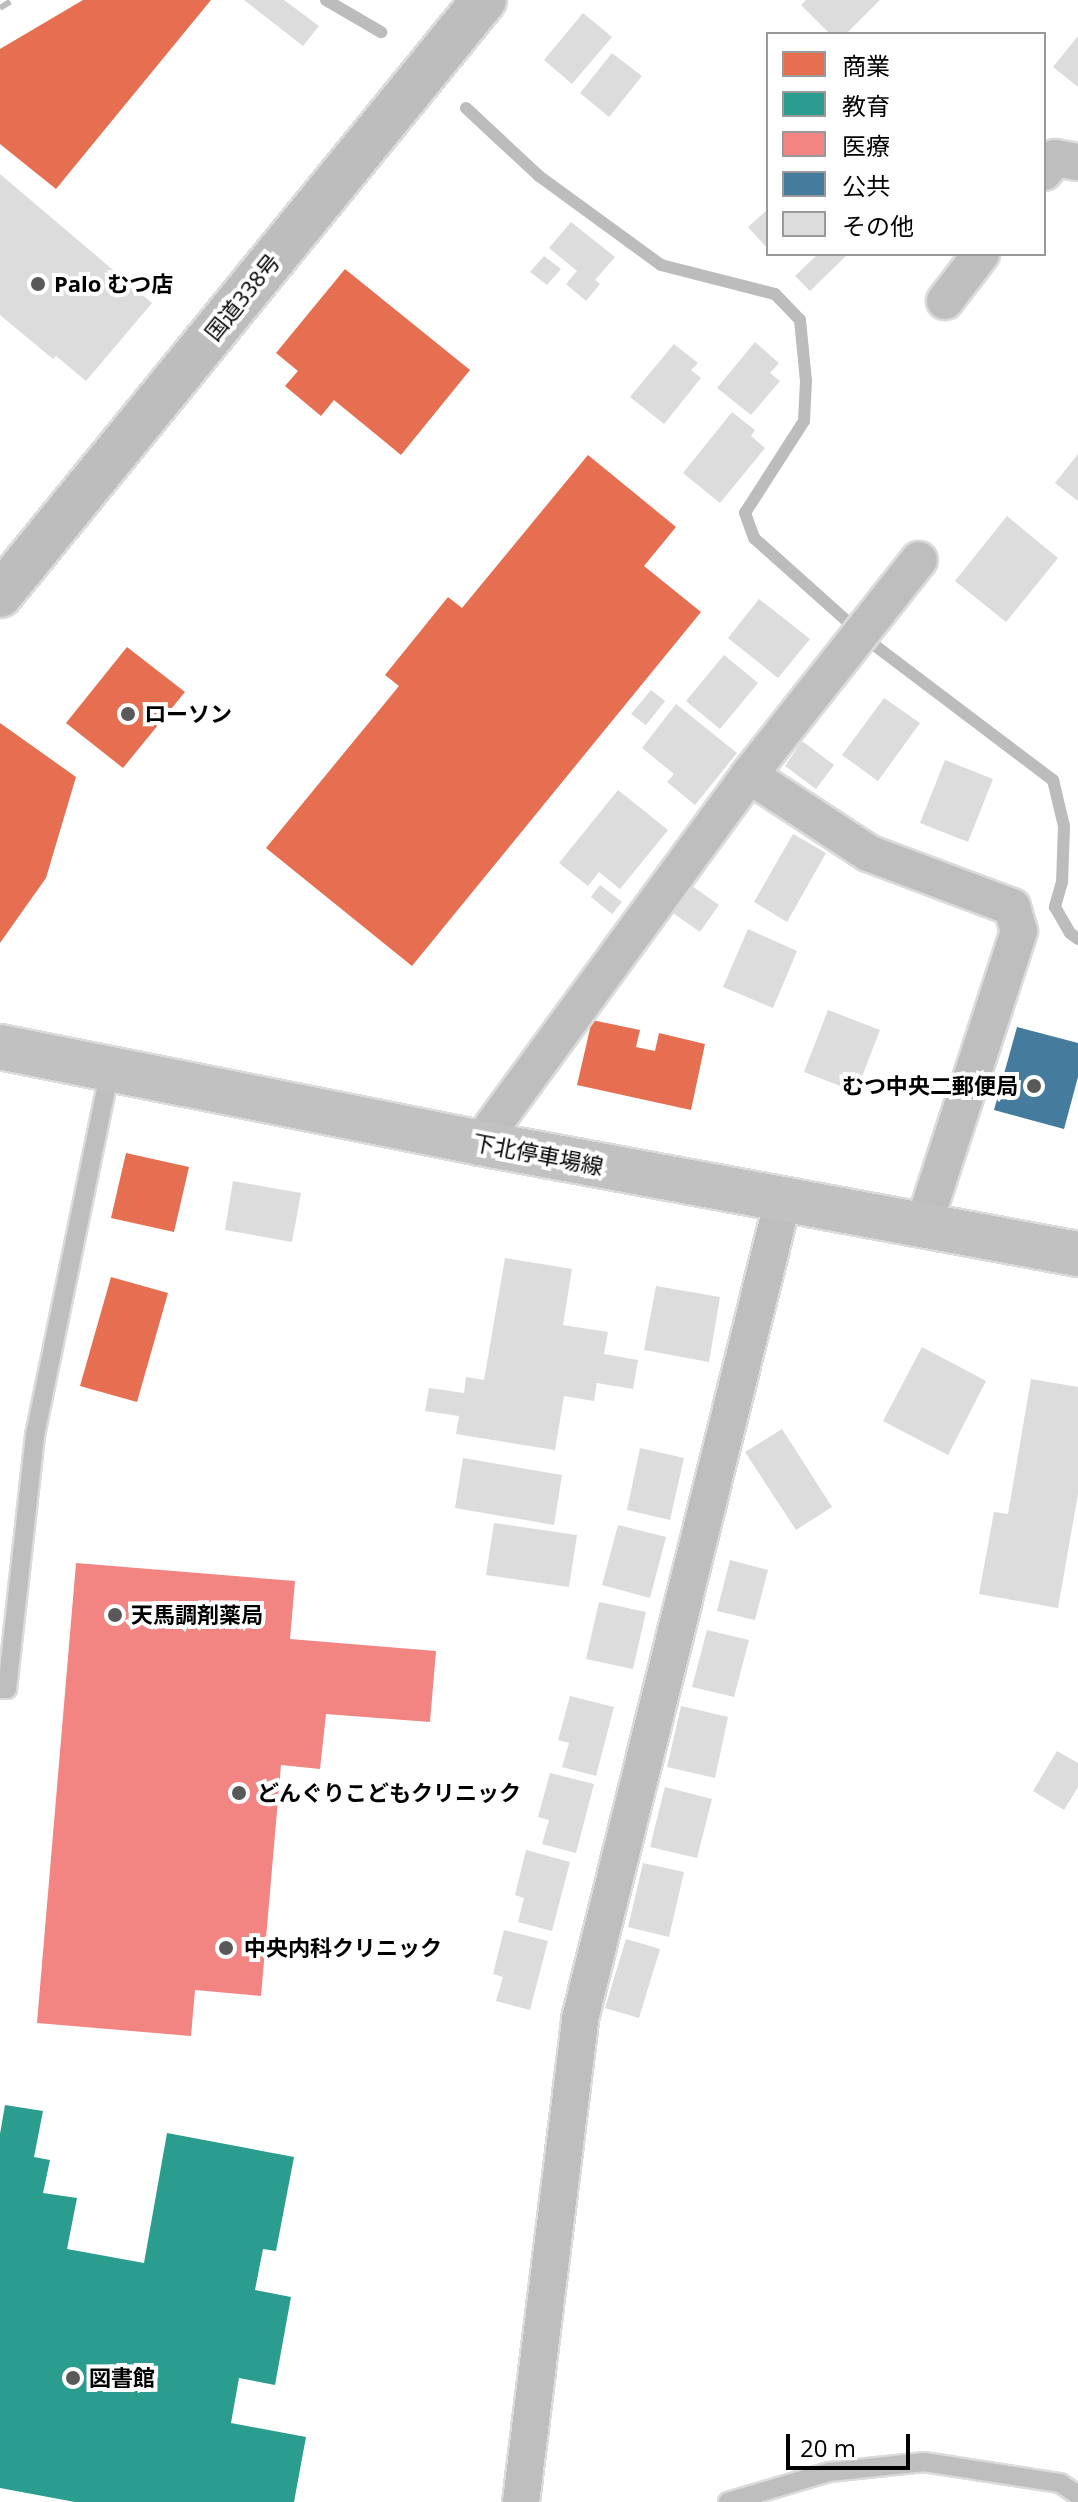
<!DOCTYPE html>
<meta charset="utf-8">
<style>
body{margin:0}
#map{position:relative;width:1078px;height:2502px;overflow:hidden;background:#fff;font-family:"Open Sans","Noto Sans JP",sans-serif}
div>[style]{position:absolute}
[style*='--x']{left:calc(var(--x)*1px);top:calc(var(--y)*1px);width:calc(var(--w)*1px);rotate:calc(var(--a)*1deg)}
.shops>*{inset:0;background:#e76f51}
.schools>*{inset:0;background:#2a9d8f}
.health>*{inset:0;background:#f28482}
.public>*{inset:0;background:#457b9d}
.stream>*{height:12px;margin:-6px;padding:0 6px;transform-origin:6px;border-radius:6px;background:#bcbcbc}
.building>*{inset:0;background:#dcdcdc}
.roads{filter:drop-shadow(2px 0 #dbdbdb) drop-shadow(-2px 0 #dbdbdb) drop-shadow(0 2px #dbdbdb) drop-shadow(0 -2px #dbdbdb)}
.service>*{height:18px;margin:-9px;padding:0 9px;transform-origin:9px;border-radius:9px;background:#bebebe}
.minor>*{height:36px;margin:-18px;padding:0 18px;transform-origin:18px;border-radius:18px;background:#bebebe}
.secondary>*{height:44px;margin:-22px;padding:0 22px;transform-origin:22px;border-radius:22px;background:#c1c1c1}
.trunk>*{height:44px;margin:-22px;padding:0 22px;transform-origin:22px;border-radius:22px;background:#bdbdbd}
.rail>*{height:6px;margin-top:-3px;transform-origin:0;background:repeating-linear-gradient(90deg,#bdbdbd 0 12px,transparent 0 16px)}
.dots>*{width:22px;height:22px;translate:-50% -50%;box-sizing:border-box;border:4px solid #fff;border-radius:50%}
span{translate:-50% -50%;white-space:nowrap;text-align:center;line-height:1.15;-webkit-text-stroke:8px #fff;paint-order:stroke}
.poi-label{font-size:22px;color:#000;font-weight:700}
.left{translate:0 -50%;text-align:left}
.right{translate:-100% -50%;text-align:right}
.street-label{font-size:22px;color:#000}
.legend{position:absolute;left:766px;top:32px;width:280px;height:224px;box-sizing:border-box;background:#fff;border:2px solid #999;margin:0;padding:10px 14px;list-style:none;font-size:24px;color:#000}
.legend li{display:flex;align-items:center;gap:16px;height:40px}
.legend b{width:40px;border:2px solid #999}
.scale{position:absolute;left:786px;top:2434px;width:124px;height:36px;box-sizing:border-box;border:4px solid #000;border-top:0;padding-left:10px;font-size:24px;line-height:28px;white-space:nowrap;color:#000;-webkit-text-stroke:6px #fff;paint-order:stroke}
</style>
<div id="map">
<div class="shops">
<i style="clip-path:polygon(83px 0,211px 0,56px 189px,0 144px,0 49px)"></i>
<i style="clip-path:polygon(345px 269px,470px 370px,401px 455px,334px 400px,321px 416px,285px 386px,298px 371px,276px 353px)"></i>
<i style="clip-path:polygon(588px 455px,676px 527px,644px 566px,701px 612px,412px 966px,266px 848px,399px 686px,385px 675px,448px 597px,462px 608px)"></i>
<i style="clip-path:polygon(127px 647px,185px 692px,123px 768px,66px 723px)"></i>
<i style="clip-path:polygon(0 723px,76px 777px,46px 878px,0 943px)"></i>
<i style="clip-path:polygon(592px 1020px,640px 1030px,636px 1047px,655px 1051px,659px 1033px,705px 1044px,691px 1110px,577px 1085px)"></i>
<i style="clip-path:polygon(126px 1153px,189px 1167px,174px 1232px,111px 1218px)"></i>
<i style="clip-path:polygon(111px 1277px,168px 1293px,137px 1402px,80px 1386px)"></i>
</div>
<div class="schools">
<i style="clip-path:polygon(5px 2105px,43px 2111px,34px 2157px,50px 2160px,43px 2193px,77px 2198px,67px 2249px,144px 2263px,167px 2133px,294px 2157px,276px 2251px,263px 2249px,255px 2290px,291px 2297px,275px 2385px,239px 2378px,231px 2423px,306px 2437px,294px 2502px,75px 2502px,0 2488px,0 2134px)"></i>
</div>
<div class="health">
<i style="clip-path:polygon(76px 1563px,295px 1581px,290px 1639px,436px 1651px,430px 1722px,326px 1714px,320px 1769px,281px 1765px,261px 1996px,195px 1990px,191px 2036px,37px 2023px)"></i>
</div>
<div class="public">
<i style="clip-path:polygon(1017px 1027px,1078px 1043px,1078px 1077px,1064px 1129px,994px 1110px)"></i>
</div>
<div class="stream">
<i style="--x:326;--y:0;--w:64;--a:30.2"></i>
<i style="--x:466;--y:108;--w:100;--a:43"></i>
<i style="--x:539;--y:176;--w:151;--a:36.1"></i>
<i style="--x:661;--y:265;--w:118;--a:14.3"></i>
<i style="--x:775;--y:294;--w:36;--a:46"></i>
<i style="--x:800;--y:320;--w:61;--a:84.4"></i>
<i style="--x:806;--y:381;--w:40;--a:92.9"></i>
<i style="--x:804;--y:421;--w:109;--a:122.7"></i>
<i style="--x:745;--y:513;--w:27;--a:70"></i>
<i style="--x:754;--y:538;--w:154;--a:41.8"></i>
<i style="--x:869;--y:641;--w:231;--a:37.1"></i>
<i style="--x:1053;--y:780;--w:47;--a:76.6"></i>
<i style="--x:1064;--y:826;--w:56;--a:92"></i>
<i style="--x:1062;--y:882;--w:26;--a:106"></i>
<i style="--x:1055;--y:907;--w:30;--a:60"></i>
<i style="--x:1070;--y:933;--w:10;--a:37"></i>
</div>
<div class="building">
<i style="clip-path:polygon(244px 0,284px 0,319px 26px,303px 46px)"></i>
<i style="clip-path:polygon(806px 0,880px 0,846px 34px,830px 34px,801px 5px)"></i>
<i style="clip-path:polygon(583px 13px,612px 37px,572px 84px,544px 60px)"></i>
<i style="clip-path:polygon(1078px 36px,1078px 87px,1053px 67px)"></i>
<i style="clip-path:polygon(612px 53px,642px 76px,609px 117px,580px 93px)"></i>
<i style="clip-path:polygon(0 174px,152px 303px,86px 381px,56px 356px,53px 359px,0 315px)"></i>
<i style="clip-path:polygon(768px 209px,768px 249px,748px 227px)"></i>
<i style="clip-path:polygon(571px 222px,615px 257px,595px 280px,600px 284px,586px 301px,566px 284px,577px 271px,549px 248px)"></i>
<i style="clip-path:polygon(818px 254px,848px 254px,810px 291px,795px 276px)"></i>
<i style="clip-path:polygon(544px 256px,561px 269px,547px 285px,530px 272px)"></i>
<i style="clip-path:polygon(755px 342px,779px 363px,770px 373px,780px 381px,751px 415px,717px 388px)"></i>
<i style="clip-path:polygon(674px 344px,698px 363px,691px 370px,701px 378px,664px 424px,630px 397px)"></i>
<i style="clip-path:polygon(732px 412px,755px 430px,751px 436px,765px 448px,720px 503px,683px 473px)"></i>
<i style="clip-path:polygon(1078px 454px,1078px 501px,1055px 483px)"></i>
<i style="clip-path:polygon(1007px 516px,1058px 558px,1006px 622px,955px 581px)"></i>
<i style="clip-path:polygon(759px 599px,810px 639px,778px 678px,728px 638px)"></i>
<i style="clip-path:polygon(724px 655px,758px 683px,720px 729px,686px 701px)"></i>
<i style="clip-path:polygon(651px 690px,665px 701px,646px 725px,631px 714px)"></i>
<i style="clip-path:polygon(884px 698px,920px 723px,878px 781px,842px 755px)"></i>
<i style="clip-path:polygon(676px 704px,737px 753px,695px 805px,667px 782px,674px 774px,642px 748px)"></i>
<i style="clip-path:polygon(802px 741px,834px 765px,816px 789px,785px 766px)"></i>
<i style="clip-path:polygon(945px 760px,993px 779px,968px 842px,920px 823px)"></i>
<i style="clip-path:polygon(618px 790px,668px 830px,620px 889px,599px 872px,588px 886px,559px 863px)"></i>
<i style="clip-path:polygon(793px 834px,826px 853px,787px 922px,754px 902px)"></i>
<i style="clip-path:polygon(600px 885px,622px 902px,612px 914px,591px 897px)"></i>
<i style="clip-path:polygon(692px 886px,719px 905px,700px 932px,673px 913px)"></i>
<i style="clip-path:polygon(748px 929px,797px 951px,773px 1008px,723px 987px)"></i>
<i style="clip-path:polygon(828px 1010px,880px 1030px,856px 1092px,804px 1072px)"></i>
<i style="clip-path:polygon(233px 1181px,301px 1193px,292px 1242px,225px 1230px)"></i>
<i style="clip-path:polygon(505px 1258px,572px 1269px,563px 1325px,608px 1332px,604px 1354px,638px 1360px,633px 1389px,597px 1383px,594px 1401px,564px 1396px,555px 1450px,456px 1434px,459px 1416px,425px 1411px,429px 1388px,464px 1393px,466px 1377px,484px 1380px)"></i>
<i style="clip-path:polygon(656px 1286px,720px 1297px,709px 1362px,644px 1350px)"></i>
<i style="clip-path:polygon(922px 1347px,986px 1381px,948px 1455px,883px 1421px)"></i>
<i style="clip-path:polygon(1031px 1379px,1078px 1387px,1078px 1494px,1058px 1608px,979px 1594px,994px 1512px,1008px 1514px)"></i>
<i style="clip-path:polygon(782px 1429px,832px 1507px,796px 1530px,745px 1452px)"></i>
<i style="clip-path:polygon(640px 1448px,684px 1458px,670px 1520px,627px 1510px)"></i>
<i style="clip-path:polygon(463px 1458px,562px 1475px,554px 1525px,455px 1508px)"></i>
<i style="clip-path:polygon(494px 1523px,577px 1535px,569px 1587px,486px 1575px)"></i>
<i style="clip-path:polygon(618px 1525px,666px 1537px,650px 1598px,602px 1585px)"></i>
<i style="clip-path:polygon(730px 1560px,768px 1570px,755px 1620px,717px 1611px)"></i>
<i style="clip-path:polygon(599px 1602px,646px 1612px,633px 1669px,586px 1659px)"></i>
<i style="clip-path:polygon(707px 1630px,749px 1640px,734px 1697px,692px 1687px)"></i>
<i style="clip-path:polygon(570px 1696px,614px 1707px,596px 1776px,562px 1767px,569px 1743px,558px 1740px)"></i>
<i style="clip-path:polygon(681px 1706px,728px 1717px,715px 1778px,667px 1767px)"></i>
<i style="clip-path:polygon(1057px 1751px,1078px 1763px,1078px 1787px,1064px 1810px,1033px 1791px)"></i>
<i style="clip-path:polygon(550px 1773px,594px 1784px,576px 1853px,542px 1844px,549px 1820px,538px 1817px)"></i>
<i style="clip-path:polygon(665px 1787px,712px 1799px,697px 1858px,650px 1847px)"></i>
<i style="clip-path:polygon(526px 1850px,570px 1862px,552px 1931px,518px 1922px,524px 1898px,515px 1895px)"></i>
<i style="clip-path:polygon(643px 1863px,684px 1872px,669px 1937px,628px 1927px)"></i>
<i style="clip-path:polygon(504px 1930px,548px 1941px,530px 2010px,496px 2001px,503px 1977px,493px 1974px)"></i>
<i style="clip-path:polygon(626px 1939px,660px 1949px,639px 2018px,605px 2008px)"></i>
</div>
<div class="roads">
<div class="service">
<i style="--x:0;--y:1689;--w:7;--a:0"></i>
<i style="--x:7;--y:1689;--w:256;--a:-83.7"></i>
<i style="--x:35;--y:1435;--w:374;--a:-78.4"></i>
<i style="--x:728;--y:2502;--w:105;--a:-16.5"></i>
<i style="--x:829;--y:2472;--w:96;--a:-6"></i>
<i style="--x:924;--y:2462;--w:138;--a:8.8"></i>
<i style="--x:1060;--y:2483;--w:22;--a:34"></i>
</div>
<div class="minor">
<i style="--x:1044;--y:172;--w:18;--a:-52"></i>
<i style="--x:1055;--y:158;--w:23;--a:10"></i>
<i style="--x:945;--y:301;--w:59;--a:-52.5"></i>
<i style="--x:749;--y:775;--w:142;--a:33.2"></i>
<i style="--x:868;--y:853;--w:154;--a:20.6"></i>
<i style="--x:1012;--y:907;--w:25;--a:74"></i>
<i style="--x:1019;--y:931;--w:310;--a:108"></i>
<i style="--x:480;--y:1143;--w:456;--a:-53.8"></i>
<i style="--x:749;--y:775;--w:274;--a:-51.7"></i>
<i style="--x:521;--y:2502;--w:487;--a:-83"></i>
<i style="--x:580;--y:2019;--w:844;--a:-76.08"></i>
</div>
<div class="secondary">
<i style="--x:0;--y:1047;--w:490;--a:11.3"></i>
<i style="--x:480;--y:1143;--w:608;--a:10.52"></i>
</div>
<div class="trunk">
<i style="--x:0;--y:595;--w:767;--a:-50.87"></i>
</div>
</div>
<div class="rail">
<i style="--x:0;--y:8;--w:15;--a:-32"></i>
</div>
<div class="dots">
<i style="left:38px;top:284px;background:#595959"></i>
<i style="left:128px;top:714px;background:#595959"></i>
<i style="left:1034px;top:1086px;background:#595959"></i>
<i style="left:115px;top:1615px;background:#595959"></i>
<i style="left:239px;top:1793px;background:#595959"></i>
<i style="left:226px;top:1948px;background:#595959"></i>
<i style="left:73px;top:2378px;background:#595959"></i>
</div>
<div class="poi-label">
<span class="left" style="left:54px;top:284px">Palo むつ店</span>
<span class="left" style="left:144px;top:714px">ローソン</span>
<span class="right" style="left:1018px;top:1086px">むつ中央二郵便局</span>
<span class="left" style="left:131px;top:1615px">天馬調剤薬局</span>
<span class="left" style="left:257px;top:1793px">どんぐりこどもクリニック</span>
<span class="left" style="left:244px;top:1948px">中央内科クリニック</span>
<span class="left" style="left:89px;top:2378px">図書館</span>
</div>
<div class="street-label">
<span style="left:242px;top:297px;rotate:-51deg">国道338号</span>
<span style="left:538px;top:1154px;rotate:11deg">下北停車場線</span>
</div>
<ul class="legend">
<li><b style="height:22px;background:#e76f51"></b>商業</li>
<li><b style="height:22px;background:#2a9d8f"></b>教育</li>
<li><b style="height:22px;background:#f28482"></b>医療</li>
<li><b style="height:22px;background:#457b9d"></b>公共</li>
<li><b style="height:22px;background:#dcdcdc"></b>その他</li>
</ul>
<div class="scale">20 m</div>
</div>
